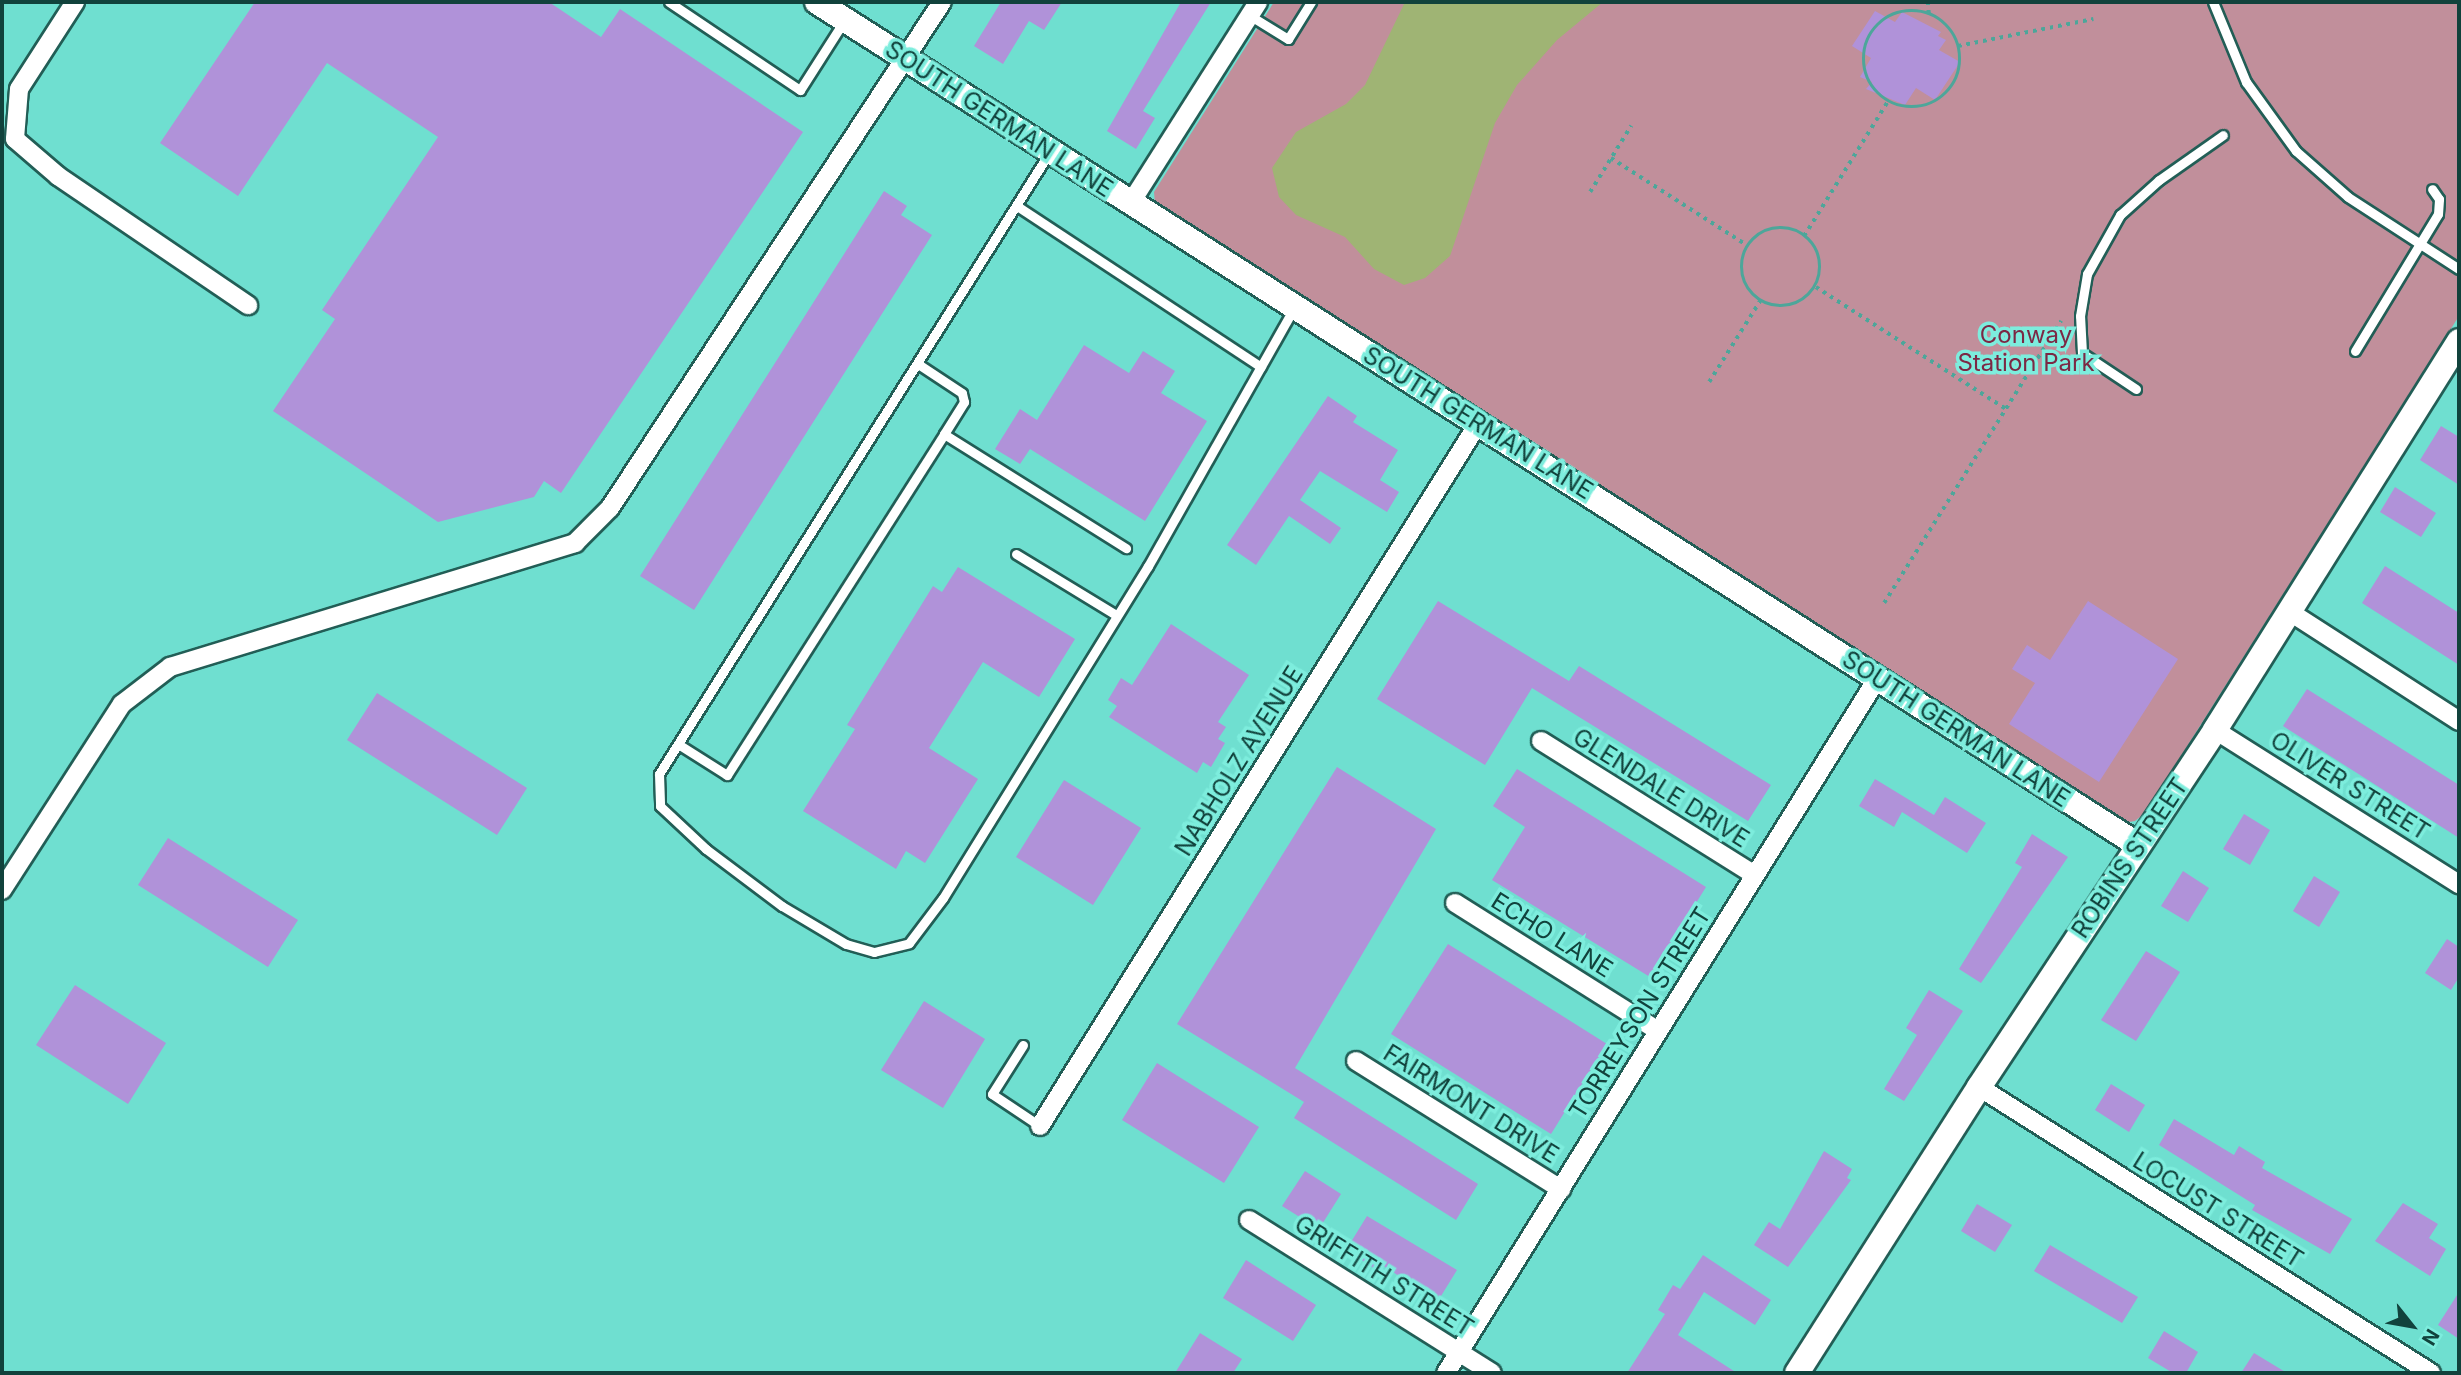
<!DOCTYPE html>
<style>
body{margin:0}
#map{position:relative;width:2461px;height:1375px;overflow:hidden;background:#6fdfd0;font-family:Inter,sans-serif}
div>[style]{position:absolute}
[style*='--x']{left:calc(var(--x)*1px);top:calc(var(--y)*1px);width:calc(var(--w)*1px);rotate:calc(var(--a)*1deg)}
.green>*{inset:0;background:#c18f9b}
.water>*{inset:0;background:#9fb474}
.building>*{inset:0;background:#b092d9}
.path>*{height:3.5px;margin-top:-1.75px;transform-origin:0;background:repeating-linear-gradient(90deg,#4da69a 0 3.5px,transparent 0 8.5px)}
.path>.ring{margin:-1.75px;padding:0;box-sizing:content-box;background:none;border:3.5px solid #4da69a;border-radius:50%}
.roads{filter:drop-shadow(2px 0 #225e56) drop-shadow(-2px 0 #225e56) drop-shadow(0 2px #225e56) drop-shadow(0 -2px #225e56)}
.lane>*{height:9px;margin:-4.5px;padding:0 4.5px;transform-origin:4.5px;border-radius:4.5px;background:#fff}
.street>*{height:18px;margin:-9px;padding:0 9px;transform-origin:9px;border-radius:9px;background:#fff}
.secondary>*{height:24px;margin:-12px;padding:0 12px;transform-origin:12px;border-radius:12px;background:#fff}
span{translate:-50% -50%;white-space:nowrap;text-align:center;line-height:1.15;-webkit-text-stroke:7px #7deddd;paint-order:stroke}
.street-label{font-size:24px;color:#11423c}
.park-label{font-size:24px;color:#7c2844}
.frame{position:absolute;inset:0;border:4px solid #11423c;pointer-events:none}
.north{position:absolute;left:2377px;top:1291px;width:70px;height:70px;-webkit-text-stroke:5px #7deddd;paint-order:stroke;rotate:121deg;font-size:19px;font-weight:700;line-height:28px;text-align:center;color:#11423c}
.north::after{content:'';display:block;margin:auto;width:24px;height:32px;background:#11423c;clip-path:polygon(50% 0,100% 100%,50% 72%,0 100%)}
</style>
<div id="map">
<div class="green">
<i style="clip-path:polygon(1274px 2px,2459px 2px,2459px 316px,2145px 813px,2135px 821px,2123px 823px,1155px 204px,1154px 192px)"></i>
</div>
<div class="water">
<i style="clip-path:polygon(1405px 2px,1603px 2px,1557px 40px,1517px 85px,1495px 123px,1450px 256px,1425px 278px,1404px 285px,1374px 269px,1345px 237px,1296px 215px,1279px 197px,1272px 168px,1296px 132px,1346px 104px,1365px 85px)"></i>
</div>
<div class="building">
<i style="clip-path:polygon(255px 2px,549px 2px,601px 37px,620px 9px,803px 132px,561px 493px,544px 481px,534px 497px,438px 522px,273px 411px,335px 319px,322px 310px,438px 137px,327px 63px,238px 196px,160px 143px)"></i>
<i style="clip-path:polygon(1001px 2px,1062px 2px,1044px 30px,1029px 21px,1003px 64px,974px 46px)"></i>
<i style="clip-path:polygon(1181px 2px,1211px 2px,1143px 111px,1155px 118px,1136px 149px,1107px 131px)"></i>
<i style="clip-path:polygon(1875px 11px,1895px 22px,1902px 12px,1941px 32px,1938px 36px,1946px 40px,1939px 50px,1960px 62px,1935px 100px,1916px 88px,1905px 105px,1866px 89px,1872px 82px,1860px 77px,1871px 58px,1852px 46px)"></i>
<i style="clip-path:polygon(884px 191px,907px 206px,901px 215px,932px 235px,694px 610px,640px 576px)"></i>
<i style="clip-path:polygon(1084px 345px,1129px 373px,1143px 351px,1175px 371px,1161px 393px,1207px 421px,1145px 521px,1030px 449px,1020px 464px,995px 449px,1020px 409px,1037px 420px)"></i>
<i style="clip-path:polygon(1328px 396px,1357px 416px,1353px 422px,1398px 450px,1380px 480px,1399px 492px,1387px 512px,1320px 471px,1300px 500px,1341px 528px,1330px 544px,1289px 516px,1256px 565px,1227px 545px)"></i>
<i style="clip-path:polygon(2441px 426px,2459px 437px,2459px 485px,2420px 460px)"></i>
<i style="clip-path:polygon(2395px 487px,2436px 513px,2421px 537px,2380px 512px)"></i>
<i style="clip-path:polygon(2385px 566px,2459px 613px,2459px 665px,2362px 603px)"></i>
<i style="clip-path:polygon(958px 567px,1075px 639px,1039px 697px,983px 662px,929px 748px,978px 779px,925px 863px,906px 851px,896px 869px,803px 811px,855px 729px,847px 725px,933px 586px,942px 592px)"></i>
<i style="clip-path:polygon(1438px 601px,1569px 681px,1579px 666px,1771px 785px,1748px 821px,1532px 688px,1485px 765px,1377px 699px)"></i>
<i style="clip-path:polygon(2088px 601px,2178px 659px,2099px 782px,2009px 724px,2035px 683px,2012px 669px,2027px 645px,2050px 660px)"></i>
<i style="clip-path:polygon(1171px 624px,1249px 675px,1218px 722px,1226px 727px,1218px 739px,1225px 743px,1211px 767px,1203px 762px,1197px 773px,1109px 717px,1117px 706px,1108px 700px,1121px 678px,1132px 685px)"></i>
<i style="clip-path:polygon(2307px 689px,2459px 785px,2459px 838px,2283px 726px)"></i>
<i style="clip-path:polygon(377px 693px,527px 788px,497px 835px,347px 740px)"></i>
<i style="clip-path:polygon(1337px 767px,1436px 829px,1295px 1068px,1478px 1184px,1456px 1220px,1294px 1118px,1304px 1102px,1177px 1024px)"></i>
<i style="clip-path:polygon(1517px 769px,1706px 887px,1650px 977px,1492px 880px,1525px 827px,1493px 806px)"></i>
<i style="clip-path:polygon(1875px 779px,1934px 815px,1945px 797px,1986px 823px,1967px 853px,1902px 812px,1894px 827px,1859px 806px)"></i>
<i style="clip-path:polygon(1064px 780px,1141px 828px,1093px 905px,1016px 857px)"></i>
<i style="clip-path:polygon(2244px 814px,2270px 830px,2250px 865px,2223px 849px)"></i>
<i style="clip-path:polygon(2032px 834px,2068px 857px,1981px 983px,1959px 969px,2022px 867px,2015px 863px)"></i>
<i style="clip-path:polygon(168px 838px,298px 920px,268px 967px,138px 885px)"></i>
<i style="clip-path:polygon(2183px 871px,2209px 888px,2188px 922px,2161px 906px)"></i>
<i style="clip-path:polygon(2314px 876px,2340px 892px,2319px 927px,2293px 911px)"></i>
<i style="clip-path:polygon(2447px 939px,2459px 947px,2459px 977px,2451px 990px,2425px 973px)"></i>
<i style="clip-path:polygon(1448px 944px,1607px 1044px,1551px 1134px,1391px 1034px)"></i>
<i style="clip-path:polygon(2146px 951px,2180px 972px,2136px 1041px,2101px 1020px)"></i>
<i style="clip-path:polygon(75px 985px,166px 1043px,128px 1104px,36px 1045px)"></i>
<i style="clip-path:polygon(1929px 990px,1963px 1011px,1904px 1101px,1884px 1089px,1917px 1035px,1906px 1028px)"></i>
<i style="clip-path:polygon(924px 1001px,985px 1039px,943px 1108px,881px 1070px)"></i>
<i style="clip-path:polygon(1157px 1063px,1259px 1127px,1224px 1183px,1122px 1120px)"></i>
<i style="clip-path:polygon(2111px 1084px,2145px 1105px,2129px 1132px,2095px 1110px)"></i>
<i style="clip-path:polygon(2174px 1119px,2234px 1155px,2239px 1146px,2265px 1162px,2262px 1168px,2352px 1219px,2330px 1254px,2252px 1210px,2255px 1205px,2159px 1145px)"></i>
<i style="clip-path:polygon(1824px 1151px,1852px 1169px,1847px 1178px,1851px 1180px,1788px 1267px,1754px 1245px,1769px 1222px,1780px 1229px)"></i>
<i style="clip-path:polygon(1305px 1171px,1341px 1194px,1319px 1229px,1282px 1206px)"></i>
<i style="clip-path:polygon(2403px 1203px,2438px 1224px,2429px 1238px,2446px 1249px,2430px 1276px,2375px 1241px)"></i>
<i style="clip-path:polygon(1977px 1204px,2012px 1225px,1995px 1252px,1961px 1231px)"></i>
<i style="clip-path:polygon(1367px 1216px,1457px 1270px,1438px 1301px,1382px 1265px,1378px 1271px,1346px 1250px)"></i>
<i style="clip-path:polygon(2050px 1245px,2138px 1297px,2122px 1323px,2034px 1271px)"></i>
<i style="clip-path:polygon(1703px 1255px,1771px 1300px,1755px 1325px,1704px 1292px,1678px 1335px,1737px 1373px,1627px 1373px,1665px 1314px,1658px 1310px,1673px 1285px,1680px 1289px)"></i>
<i style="clip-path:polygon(1246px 1260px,1316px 1305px,1293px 1341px,1223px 1298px)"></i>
<i style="clip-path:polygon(2459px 1292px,2459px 1339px,2438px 1325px)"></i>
<i style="clip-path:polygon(2164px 1331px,2198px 1352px,2186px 1373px,2173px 1373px,2148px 1358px)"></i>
<i style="clip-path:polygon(1200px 1333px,1242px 1359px,1233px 1373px,1175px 1373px)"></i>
<i style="clip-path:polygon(2254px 1353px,2287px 1373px,2241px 1373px)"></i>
</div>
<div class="path">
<i style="--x:1928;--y:2;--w:12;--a:85"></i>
<i class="ring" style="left:1864px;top:11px;width:92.5px;height:92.5px"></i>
<i style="--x:1958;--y:46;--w:138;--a:-11.3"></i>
<i style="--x:1611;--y:158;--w:163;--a:32.7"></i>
<i style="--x:1590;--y:192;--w:78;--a:-58.2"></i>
<i class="ring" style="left:1742px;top:228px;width:74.5px;height:74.5px"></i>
<i style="--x:1804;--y:236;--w:159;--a:-58.1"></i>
<i style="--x:1816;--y:287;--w:226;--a:32.7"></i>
<i style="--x:1709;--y:382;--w:96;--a:-57.8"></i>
<i style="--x:1884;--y:603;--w:333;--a:-57.9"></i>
</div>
<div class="roads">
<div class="lane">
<i style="--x:669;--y:2;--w:158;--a:33.9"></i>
<i style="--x:800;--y:90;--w:82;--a:-57.5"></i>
<i style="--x:2213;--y:2;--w:87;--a:67.6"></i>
<i style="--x:2246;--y:82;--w:85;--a:54.1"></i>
<i style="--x:2296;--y:151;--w:69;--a:41.5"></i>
<i style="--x:2348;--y:197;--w:132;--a:33"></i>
<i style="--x:1249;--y:15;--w:46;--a:31.6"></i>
<i style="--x:1288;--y:39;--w:44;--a:-58.1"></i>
<i style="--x:1049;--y:153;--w:733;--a:122.13"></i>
<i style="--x:659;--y:774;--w:32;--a:88"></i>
<i style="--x:660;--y:806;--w:63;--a:43.1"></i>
<i style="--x:706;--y:849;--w:95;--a:36.9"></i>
<i style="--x:782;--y:906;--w:74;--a:30.7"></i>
<i style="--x:846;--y:944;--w:29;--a:16"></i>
<i style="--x:874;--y:952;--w:36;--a:-14"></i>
<i style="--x:909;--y:943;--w:56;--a:-52.9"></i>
<i style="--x:943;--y:898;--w:390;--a:-58.3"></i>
<i style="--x:1148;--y:566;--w:296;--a:-60.5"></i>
<i style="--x:1017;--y:206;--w:292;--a:33.4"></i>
<i style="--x:2355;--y:351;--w:160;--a:-58.8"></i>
<i style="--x:2438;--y:214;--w:15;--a:-86"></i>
<i style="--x:2439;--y:199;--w:12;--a:-125"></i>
<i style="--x:2136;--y:389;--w:65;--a:-146.3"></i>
<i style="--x:2082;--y:353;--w:37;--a:-93"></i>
<i style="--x:2080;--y:316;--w:43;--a:-80.5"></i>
<i style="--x:2087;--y:274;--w:68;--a:-60.8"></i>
<i style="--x:2120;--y:215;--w:52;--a:-41.9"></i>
<i style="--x:2159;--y:180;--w:78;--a:-35.1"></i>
<i style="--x:944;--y:434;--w:215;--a:32.1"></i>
<i style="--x:1016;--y:554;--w:117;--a:31.4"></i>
<i style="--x:678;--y:744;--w:58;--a:32.3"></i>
<i style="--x:727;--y:775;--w:404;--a:-57.5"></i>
<i style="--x:944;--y:434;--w:38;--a:-58"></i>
<i style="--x:964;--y:402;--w:9;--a:-103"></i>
<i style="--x:962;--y:393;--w:53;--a:-146.6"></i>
<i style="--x:1023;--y:1045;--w:58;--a:122.3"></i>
<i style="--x:992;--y:1094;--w:58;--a:33.7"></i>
</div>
<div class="street">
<i style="--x:75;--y:2;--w:103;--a:122.8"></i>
<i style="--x:19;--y:89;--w:50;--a:94.6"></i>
<i style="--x:15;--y:139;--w:57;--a:40.7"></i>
<i style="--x:58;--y:176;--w:230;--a:34.2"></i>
<i style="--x:1130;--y:204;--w:239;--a:-57.6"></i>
<i style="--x:2290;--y:612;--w:201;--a:32.8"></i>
<i style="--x:2215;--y:730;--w:289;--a:32.3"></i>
<i style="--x:1541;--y:741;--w:252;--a:32.1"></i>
<i style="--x:2;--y:890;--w:221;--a:-57.2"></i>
<i style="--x:122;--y:704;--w:61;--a:-37.6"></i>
<i style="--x:170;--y:667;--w:424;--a:-17"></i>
<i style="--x:575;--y:543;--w:49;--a:-45"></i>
<i style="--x:610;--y:508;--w:605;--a:-56.73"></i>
<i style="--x:1455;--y:903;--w:240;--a:32.2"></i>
<i style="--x:1356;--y:1061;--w:242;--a:32"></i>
<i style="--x:1979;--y:1087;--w:535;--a:32.32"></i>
<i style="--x:1040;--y:1126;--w:830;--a:-58.05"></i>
<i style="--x:1249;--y:1220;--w:287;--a:32.2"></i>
<i style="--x:1446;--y:1373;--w:817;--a:-58.16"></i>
</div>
<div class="secondary">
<i style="--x:817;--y:2;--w:1567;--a:32.54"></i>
<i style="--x:1797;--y:1373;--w:339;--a:-57.5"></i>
<i style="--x:1979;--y:1087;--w:428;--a:-56.5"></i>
<i style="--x:2215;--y:730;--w:459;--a:-57.9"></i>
</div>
</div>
<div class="street-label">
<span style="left:999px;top:119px;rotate:33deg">SOUTH GERMAN LANE</span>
<span style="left:1478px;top:423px;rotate:32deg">SOUTH GERMAN LANE</span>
<span style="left:1956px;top:729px;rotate:33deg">SOUTH GERMAN LANE</span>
<span style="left:1239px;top:761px;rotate:-58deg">NABHOLZ AVENUE</span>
<span style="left:2350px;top:786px;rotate:32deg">OLIVER STREET</span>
<span style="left:1661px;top:788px;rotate:32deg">GLENDALE DRIVE</span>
<span style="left:2130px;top:858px;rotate:-56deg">ROBINS STREET</span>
<span style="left:1552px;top:935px;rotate:32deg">ECHO LANE</span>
<span style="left:1640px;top:1013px;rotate:-58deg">TORREYSON STREET</span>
<span style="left:1471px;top:1104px;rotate:32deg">FAIRMONT DRIVE</span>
<span style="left:2218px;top:1210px;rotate:32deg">LOCUST STREET</span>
<span style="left:1384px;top:1276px;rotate:32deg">GRIFFITH STREET</span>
</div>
<div class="park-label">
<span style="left:2026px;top:349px">Conway<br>Station Park</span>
</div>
<div class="frame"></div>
<div class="north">N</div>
</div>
